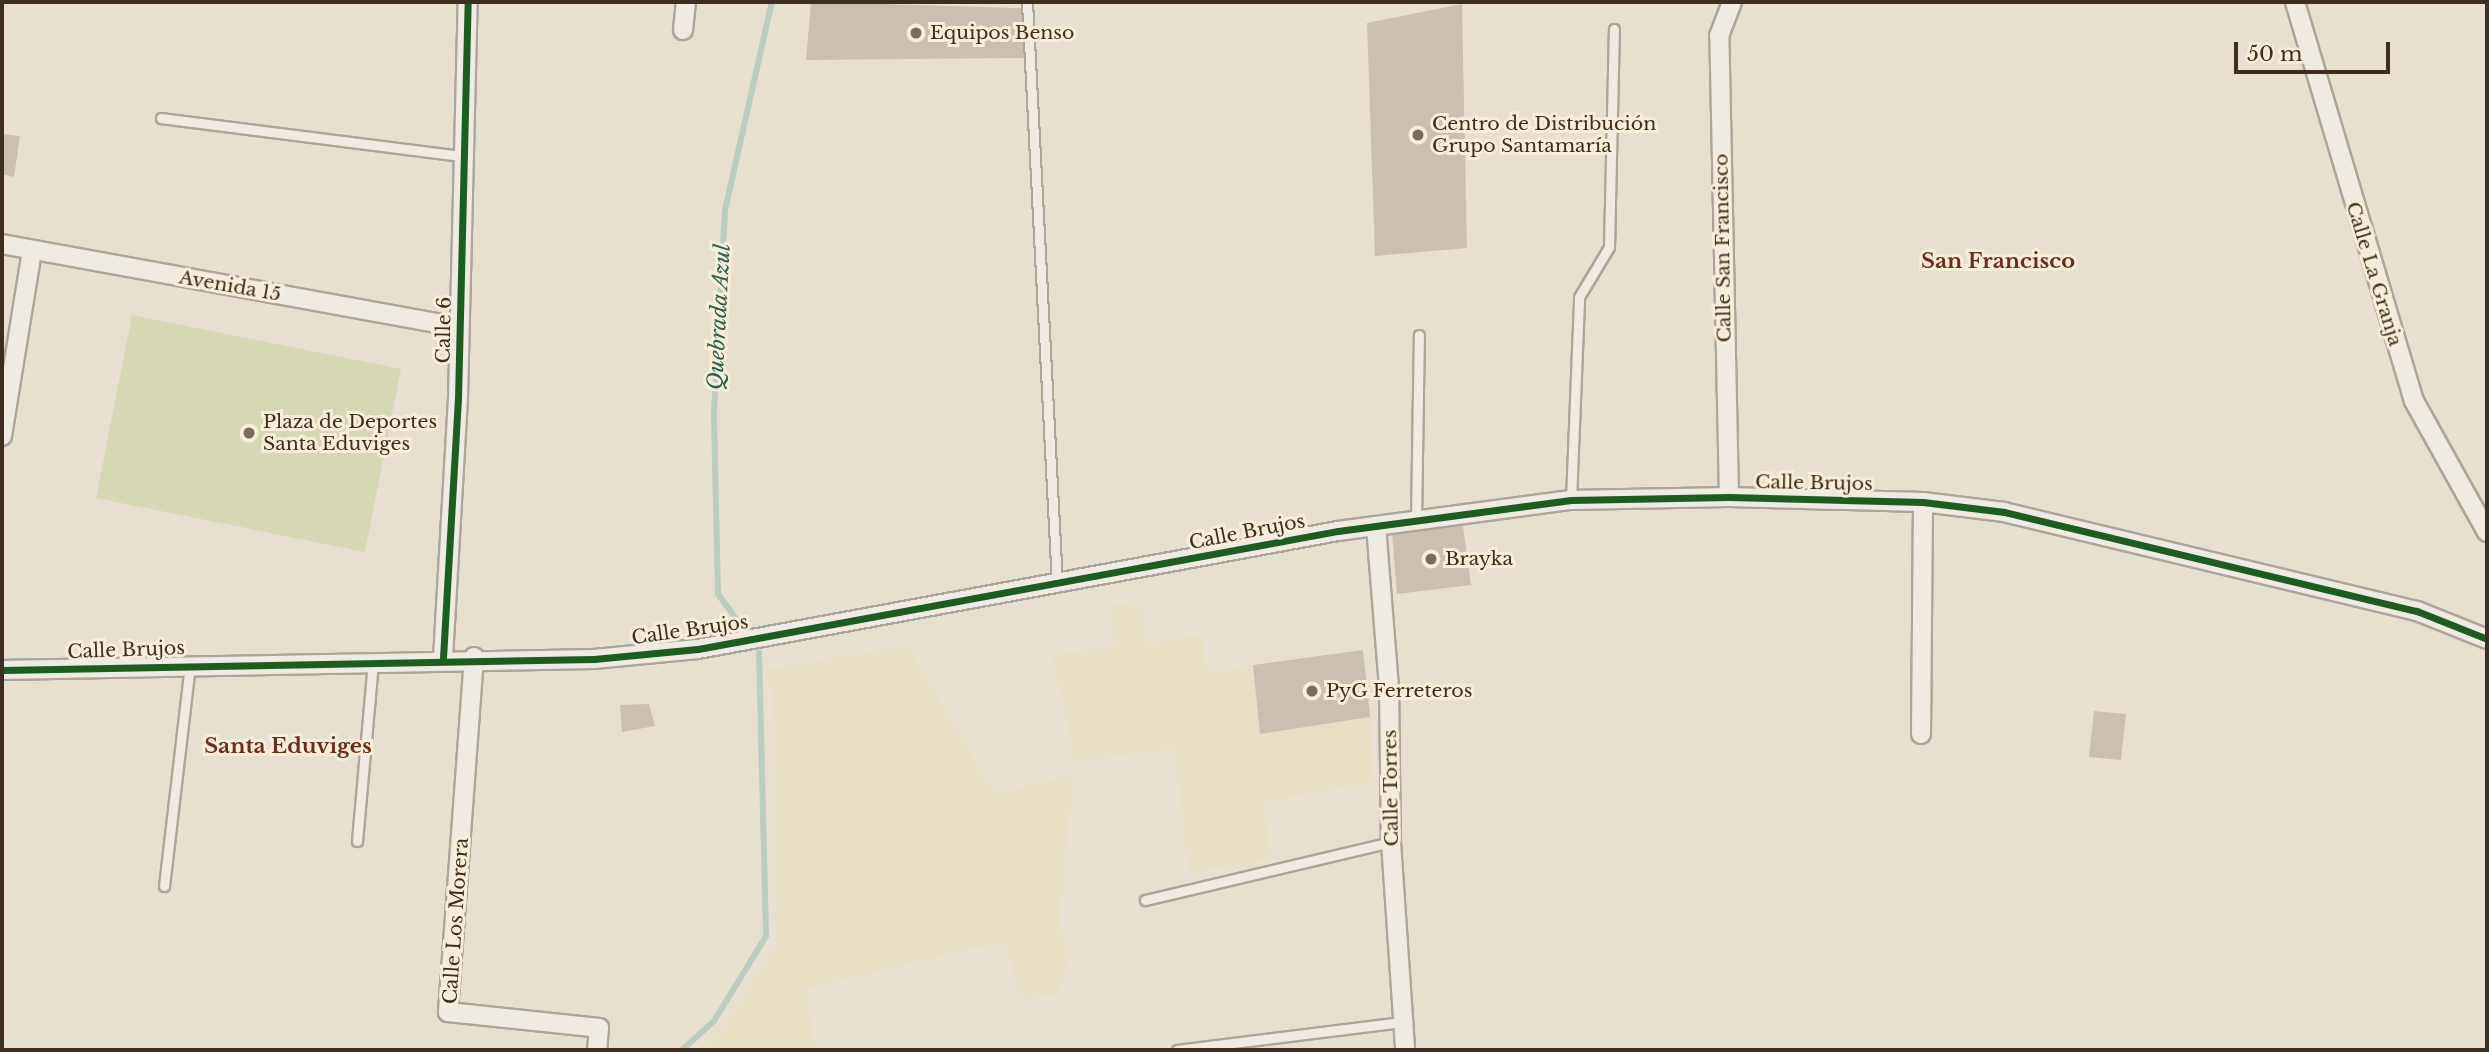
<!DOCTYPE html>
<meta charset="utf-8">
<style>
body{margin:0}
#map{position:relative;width:2489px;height:1052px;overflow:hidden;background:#e7e0d1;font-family:"Libre Baskerville",serif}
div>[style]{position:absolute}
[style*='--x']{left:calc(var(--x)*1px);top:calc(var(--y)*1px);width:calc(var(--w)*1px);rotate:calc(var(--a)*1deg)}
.farmland>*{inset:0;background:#e6dfc2}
.green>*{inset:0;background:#d6d7b3}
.stream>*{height:6px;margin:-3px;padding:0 3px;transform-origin:3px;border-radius:3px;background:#bcccc2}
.building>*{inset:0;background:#cbbfb2}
.roads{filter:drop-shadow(2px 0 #ada599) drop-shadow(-2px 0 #ada599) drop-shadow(0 2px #ada599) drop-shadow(0 -2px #ada599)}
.service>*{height:9px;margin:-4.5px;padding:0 4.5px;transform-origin:4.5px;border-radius:4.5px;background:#efebe3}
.minor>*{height:18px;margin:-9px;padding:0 9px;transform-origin:9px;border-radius:9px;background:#efebe3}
.cycleway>*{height:7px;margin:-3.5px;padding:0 3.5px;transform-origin:3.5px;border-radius:3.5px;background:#1b5e20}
.dots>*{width:19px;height:19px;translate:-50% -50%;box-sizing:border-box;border:4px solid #f7eed8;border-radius:50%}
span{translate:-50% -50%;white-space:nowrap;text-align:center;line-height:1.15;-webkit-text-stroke:6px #f7eed8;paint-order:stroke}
.poi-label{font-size:19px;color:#3d2e20}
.left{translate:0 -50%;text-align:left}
.street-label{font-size:19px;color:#3d2e20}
.neighbourhood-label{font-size:21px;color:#6b2e1e;font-weight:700}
.water-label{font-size:21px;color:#2f5d5a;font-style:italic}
.frame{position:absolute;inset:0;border:4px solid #3d2e20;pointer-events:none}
.scale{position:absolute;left:2234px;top:42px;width:156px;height:32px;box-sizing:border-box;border:4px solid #3d2e20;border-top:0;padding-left:9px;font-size:21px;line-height:24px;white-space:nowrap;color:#3d2e20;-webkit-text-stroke:5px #f7eed8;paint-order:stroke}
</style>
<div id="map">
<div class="farmland">
<i style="clip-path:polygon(1141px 601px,1146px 644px,1202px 634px,1207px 675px,1253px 665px,1260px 734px,1370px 717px,1374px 782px,1263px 802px,1271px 859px,1189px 873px,1174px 748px,1075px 762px,1052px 654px,1115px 647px,1110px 606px)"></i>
<i style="clip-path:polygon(908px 645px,994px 794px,1073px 775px,1059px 927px,1071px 952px,1058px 995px,1020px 999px,1005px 941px,805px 989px,816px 1050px,700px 1050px,724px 1029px,777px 942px,773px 692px,764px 670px)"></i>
</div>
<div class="green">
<i style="clip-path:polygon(132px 315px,401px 369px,365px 552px,96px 498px)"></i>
</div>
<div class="stream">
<i style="--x:743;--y:628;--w:42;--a:-126.3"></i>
<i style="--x:718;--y:594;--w:181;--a:-91.3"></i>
<i style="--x:714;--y:413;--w:203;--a:-86.9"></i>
<i style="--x:725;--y:210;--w:213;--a:-77.3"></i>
<i style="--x:682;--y:1050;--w:43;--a:-42.2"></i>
<i style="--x:714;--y:1021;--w:100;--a:-58.5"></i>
<i style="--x:766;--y:936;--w:283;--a:-91.4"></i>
</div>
<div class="building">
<i style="clip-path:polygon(811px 2px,1022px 8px,1025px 58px,806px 60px)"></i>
<i style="clip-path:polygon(1462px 4px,1467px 248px,1375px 256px,1367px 23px)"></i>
<i style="clip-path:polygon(2px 134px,20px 136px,14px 177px,2px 174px)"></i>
<i style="clip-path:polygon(1463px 526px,1471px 585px,1397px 594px,1392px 532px)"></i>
<i style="clip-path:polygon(1363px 650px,1370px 717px,1260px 734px,1253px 665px)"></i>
<i style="clip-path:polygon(649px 704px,655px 726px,622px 732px,620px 705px)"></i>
<i style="clip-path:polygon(2094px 711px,2126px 714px,2121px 760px,2089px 757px)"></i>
</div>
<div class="roads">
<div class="service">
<i style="--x:1027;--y:2;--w:583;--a:87.05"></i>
<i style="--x:161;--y:118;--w:304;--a:7.2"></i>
<i style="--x:1571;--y:500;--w:203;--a:-87.7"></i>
<i style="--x:1579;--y:297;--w:58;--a:-59"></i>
<i style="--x:1609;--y:247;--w:218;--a:-88.7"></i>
<i style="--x:1416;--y:520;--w:185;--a:-89.1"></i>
<i style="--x:357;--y:841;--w:181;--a:-84.9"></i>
<i style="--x:164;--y:886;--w:222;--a:-83.3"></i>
<i style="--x:1145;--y:900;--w:253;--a:-13.3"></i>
<i style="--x:1177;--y:1050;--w:228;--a:-7.1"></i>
</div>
<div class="minor">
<i style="--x:2295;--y:2;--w:416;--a:73.4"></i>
<i style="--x:2414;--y:401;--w:150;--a:60.9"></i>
<i style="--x:683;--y:30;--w:28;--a:-84"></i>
<i style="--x:2;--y:244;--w:464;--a:10.3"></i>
<i style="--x:2;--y:436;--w:188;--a:-80.8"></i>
<i style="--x:1729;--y:497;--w:461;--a:-91.2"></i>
<i style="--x:1719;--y:36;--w:36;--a:-69"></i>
<i style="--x:1376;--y:526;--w:161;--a:85.4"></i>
<i style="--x:1389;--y:686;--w:156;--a:89.3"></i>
<i style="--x:1391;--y:842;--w:208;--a:86.1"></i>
<i style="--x:474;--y:657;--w:356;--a:94.2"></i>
<i style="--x:448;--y:1012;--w:152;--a:6"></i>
<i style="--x:599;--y:1028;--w:22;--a:95"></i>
<i style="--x:443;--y:658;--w:260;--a:-86.7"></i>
<i style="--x:458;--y:398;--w:396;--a:-88.6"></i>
<i style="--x:2;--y:670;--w:592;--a:-1.06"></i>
<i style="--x:594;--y:659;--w:104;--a:-5.5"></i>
<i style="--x:698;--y:649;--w:651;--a:-10.45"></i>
<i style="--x:1338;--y:531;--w:235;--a:-7.6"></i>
<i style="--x:1571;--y:500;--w:158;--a:-1.1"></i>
<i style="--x:1729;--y:497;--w:194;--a:1.5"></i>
<i style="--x:1923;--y:502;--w:82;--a:7"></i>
<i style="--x:2004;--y:512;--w:425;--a:13.5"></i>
<i style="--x:2417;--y:611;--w:75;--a:21.8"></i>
<i style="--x:1921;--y:734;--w:232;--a:-89.5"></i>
</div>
</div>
<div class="cycleway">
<i style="--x:443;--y:658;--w:260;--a:-86.7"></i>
<i style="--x:458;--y:398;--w:396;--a:-88.6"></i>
<i style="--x:2;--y:670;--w:592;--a:-1.06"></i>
<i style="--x:594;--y:659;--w:104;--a:-5.5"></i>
<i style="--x:698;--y:649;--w:651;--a:-10.45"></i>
<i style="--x:1338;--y:531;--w:235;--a:-7.6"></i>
<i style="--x:1571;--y:500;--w:158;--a:-1.1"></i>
<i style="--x:1729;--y:497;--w:194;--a:1.5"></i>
<i style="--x:1923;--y:502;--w:82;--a:7"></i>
<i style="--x:2004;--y:512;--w:425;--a:13.5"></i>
<i style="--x:2417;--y:611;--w:75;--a:21.8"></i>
</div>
<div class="dots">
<i style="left:916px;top:33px;background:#786c5e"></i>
<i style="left:1418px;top:135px;background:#786c5e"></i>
<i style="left:249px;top:433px;background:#786c5e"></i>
<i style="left:1431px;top:559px;background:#786c5e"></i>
<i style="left:1312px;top:691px;background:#786c5e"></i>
</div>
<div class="poi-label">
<span class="left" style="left:930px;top:33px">Equipos Benso</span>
<span class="left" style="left:1432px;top:135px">Centro de Distribución<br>Grupo Santamaría</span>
<span class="left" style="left:263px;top:433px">Plaza de Deportes<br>Santa Eduviges</span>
<span class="left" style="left:1445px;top:559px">Brayka</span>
<span class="left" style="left:1326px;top:691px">PyG Ferreteros</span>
</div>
<div class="street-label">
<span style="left:1723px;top:248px;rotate:-91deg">Calle San Francisco</span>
<span style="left:2374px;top:274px;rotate:73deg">Calle La Granja</span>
<span style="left:230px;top:286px;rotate:10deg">Avenida 15</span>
<span style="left:444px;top:330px;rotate:-89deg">Calle 6</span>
<span style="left:1814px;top:483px;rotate:1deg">Calle Brujos</span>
<span style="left:1247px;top:532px;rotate:-11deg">Calle Brujos</span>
<span style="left:690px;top:630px;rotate:-8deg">Calle Brujos</span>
<span style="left:126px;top:650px;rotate:-2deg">Calle Brujos</span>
<span style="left:1391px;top:788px;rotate:-91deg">Calle Torres</span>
<span style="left:456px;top:921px;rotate:-86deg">Calle Los Morera</span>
</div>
<div class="neighbourhood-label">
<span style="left:1998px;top:261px">San Francisco</span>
<span style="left:288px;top:746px">Santa Eduviges</span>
</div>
<div class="water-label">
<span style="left:719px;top:317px;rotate:-87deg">Quebrada Azul</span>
</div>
<div class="frame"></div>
<div class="scale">50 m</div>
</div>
